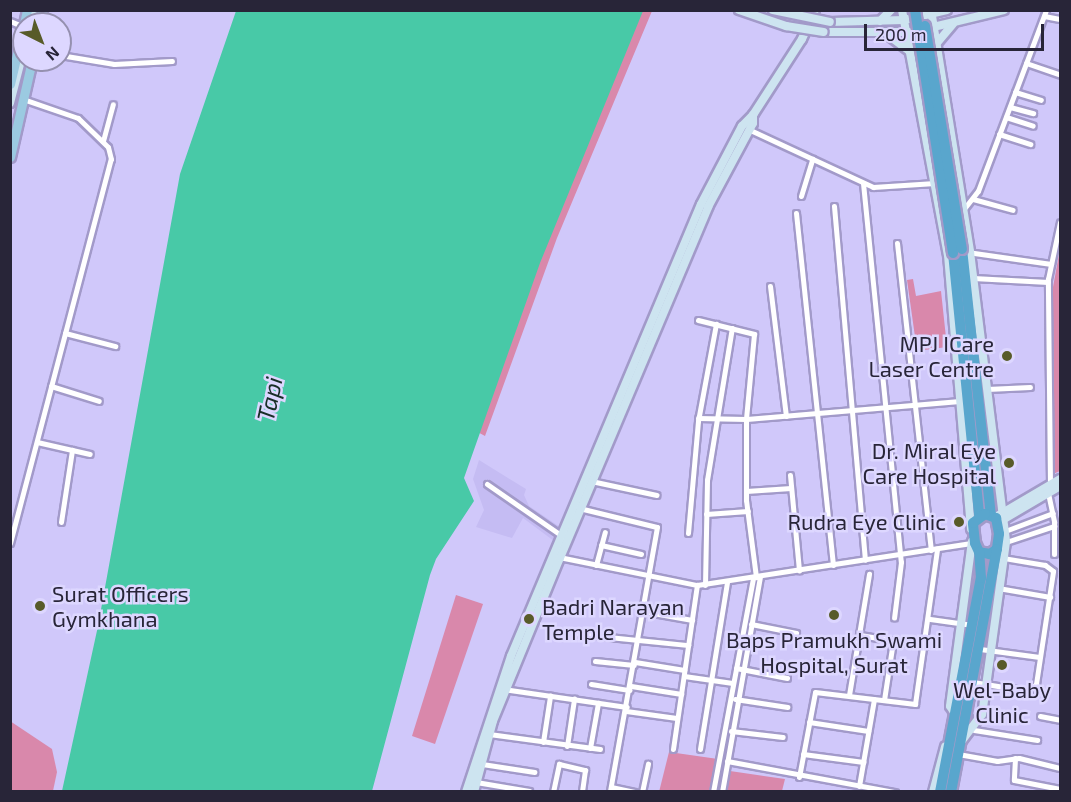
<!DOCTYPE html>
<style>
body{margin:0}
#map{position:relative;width:1071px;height:802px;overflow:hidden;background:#d0c8fa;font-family:"Exo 2",sans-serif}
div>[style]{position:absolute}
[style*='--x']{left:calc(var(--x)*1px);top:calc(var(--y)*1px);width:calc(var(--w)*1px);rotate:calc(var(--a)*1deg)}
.built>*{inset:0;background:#c5bcf3}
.green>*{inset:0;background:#d988ab}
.water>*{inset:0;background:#48c9a7}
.roads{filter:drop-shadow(2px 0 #a29ac9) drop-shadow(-2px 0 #a29ac9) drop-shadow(0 2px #a29ac9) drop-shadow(0 -2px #a29ac9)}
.street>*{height:5px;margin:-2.5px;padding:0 2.5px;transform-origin:2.5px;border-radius:2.5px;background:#fff}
.secondary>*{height:8px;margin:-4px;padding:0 4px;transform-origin:4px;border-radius:4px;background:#cde4f0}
.primary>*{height:9px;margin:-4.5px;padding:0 4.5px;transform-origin:4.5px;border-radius:4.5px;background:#9bcae1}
.highway>*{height:10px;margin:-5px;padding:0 5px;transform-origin:5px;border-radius:5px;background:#59a6cd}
.bridges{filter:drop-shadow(2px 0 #a29ac9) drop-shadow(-2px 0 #a29ac9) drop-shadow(0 2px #a29ac9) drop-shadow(0 -2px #a29ac9)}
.secondary-bridge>*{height:8px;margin:-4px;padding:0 4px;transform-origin:4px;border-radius:4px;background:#cde4f0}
.highway-bridge>*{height:10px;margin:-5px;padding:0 5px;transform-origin:5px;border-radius:5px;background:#59a6cd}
.dots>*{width:16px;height:16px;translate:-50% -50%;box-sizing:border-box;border:3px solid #ddd7ff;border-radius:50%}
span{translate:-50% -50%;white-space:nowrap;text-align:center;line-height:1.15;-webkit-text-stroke:5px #ddd7ff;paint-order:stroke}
.poi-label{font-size:22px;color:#282538}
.right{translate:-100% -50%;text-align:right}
.left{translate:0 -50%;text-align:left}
.water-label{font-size:24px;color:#192e28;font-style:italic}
.frame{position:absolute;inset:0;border:12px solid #282538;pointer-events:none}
.north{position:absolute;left:12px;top:12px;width:60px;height:60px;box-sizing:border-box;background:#ddd7ff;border:2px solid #9590af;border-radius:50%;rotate:138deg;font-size:16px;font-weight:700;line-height:24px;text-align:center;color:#282538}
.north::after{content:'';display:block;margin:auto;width:21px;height:27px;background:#585b29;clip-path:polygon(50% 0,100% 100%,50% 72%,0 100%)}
.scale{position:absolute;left:864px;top:24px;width:180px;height:27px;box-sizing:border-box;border:3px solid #282538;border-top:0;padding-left:8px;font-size:18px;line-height:21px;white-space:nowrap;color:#282538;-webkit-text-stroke:4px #ddd7ff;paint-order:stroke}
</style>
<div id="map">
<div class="built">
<i style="clip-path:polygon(479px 460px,526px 489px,524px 495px,529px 506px,560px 527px,554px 541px,523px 518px,512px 538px,476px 527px,484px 510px,473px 479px)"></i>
</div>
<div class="green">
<i style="clip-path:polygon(636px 11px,652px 11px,557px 238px,485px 436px,472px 429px)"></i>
<i style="clip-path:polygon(1060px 249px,1060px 471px,1053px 474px,1051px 298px)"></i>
<i style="clip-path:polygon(913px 279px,916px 296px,941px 291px,947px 347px,917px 351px,907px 280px)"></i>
<i style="clip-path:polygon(456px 595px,483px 604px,435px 744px,412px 736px)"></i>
<i style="clip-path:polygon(10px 721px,52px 749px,57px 772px,53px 791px,11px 791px)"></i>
<i style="clip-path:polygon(669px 752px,718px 759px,712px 791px,659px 792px)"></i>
<i style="clip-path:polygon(730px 771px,785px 779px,782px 791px,727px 791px)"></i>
</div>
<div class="water">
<i style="clip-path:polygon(236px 11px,643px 11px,540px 263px,464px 478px,474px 501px,436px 559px,430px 575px,372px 791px,62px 791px,98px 626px,180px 174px)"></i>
</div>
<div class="roads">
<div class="street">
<i style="--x:1044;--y:16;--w:16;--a:11"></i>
<i style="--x:10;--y:21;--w:15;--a:23"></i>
<i style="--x:60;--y:55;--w:55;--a:9.5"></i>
<i style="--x:114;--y:64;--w:58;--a:-3"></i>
<i style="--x:1026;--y:63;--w:36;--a:19"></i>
<i style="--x:1015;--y:92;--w:27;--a:17"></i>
<i style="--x:1010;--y:107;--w:24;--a:15"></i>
<i style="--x:1006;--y:117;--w:28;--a:18"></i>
<i style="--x:748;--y:129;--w:138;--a:24.9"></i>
<i style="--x:873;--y:187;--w:62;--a:-3.7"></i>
<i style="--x:999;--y:134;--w:33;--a:18"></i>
<i style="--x:103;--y:141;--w:38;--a:-75"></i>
<i style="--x:863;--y:183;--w:381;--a:84.3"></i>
<i style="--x:901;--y:562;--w:56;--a:97.1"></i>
<i style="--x:801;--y:196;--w:39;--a:-73"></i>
<i style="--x:973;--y:199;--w:41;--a:15.4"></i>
<i style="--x:834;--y:206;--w:355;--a:85"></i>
<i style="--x:963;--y:210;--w:24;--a:-52"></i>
<i style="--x:978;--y:191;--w:193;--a:-69.4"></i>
<i style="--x:796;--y:213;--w:354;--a:84"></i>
<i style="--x:897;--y:243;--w:309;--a:83.7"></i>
<i style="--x:967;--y:252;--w:85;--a:8.1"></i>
<i style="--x:973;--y:278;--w:75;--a:3.1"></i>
<i style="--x:770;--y:286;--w:131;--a:83"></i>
<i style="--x:698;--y:320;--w:58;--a:14"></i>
<i style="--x:754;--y:334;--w:85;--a:95.4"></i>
<i style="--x:746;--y:419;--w:81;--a:90"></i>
<i style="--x:746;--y:500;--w:78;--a:82.6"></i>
<i style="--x:65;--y:333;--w:52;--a:14.6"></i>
<i style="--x:51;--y:386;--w:50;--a:17.4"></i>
<i style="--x:987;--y:389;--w:43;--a:-2.7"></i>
<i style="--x:698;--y:418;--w:48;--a:1.2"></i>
<i style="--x:746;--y:419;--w:215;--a:-4.8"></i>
<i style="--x:37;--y:442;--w:54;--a:12.8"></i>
<i style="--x:790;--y:475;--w:96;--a:84.6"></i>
<i style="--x:591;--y:481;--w:67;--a:12"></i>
<i style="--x:487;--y:484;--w:91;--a:34.7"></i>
<i style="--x:1050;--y:484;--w:205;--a:-90.6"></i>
<i style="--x:1048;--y:279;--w:58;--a:-78.1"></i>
<i style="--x:746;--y:491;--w:45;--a:-3.8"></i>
<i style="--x:1048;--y:493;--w:30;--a:78"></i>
<i style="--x:1054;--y:522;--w:32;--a:90"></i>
<i style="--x:579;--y:508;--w:80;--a:13.7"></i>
<i style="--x:657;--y:527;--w:269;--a:100.1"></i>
<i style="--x:706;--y:514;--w:42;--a:-4.1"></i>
<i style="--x:61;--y:522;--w:73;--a:-81.3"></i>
<i style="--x:1005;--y:531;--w:51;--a:-20.6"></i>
<i style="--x:688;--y:533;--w:112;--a:-84.9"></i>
<i style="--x:698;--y:421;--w:99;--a:-79.5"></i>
<i style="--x:1006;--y:542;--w:51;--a:-18.4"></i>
<i style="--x:10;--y:543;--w:397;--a:-75.3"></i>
<i style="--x:111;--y:159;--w:12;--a:-104"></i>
<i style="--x:108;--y:147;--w:42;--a:-136"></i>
<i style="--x:78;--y:118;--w:58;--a:-160.9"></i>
<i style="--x:601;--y:545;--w:41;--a:12.7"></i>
<i style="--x:559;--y:557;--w:141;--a:11.5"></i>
<i style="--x:697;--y:585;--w:279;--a:-8.7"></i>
<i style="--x:596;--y:565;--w:34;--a:-75"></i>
<i style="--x:705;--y:585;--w:105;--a:-88.9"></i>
<i style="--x:707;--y:480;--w:154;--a:-80.7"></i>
<i style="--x:998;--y:588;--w:53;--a:9.8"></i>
<i style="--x:642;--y:611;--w:51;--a:10.2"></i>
<i style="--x:930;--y:619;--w:43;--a:7.9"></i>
<i style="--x:751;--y:624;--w:46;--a:11.3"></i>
<i style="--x:579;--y:634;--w:110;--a:5.8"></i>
<i style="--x:860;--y:635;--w:66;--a:9.6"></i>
<i style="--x:980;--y:649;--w:60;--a:7.7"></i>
<i style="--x:595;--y:661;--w:39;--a:6"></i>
<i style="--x:635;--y:662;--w:50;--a:9.3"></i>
<i style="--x:736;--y:668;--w:52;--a:11.1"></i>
<i style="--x:684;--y:676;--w:49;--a:8.1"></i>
<i style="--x:973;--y:682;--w:56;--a:9.3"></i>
<i style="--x:1028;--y:691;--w:11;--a:-41"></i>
<i style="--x:1036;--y:684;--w:114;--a:-81.4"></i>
<i style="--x:1053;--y:571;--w:10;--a:-143"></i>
<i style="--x:1045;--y:565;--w:43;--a:-170.5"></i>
<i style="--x:591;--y:684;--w:39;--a:9"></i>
<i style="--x:631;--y:686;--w:51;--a:9.1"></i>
<i style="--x:503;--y:689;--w:125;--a:8.3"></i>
<i style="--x:849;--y:695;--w:123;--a:-80.6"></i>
<i style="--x:735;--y:699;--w:53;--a:8.7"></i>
<i style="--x:884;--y:700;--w:60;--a:-81.3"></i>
<i style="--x:626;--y:711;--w:51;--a:7.8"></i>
<i style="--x:1040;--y:716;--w:20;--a:11"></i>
<i style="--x:809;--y:722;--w:60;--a:8.7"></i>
<i style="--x:974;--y:730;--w:64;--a:9"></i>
<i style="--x:731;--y:731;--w:52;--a:6.6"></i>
<i style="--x:489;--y:734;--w:112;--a:7.7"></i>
<i style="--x:543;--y:742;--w:47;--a:-81.3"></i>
<i style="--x:567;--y:746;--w:48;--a:-81.5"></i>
<i style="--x:590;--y:748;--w:46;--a:-79.9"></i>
<i style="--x:673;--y:749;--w:166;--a:-81.7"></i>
<i style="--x:700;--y:749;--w:169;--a:-80.8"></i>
<i style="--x:803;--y:754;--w:61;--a:7.6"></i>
<i style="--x:958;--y:754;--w:40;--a:10"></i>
<i style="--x:997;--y:761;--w:22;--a:-8"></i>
<i style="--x:1019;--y:758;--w:42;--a:13.7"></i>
<i style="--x:1015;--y:758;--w:22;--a:93"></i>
<i style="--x:1014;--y:780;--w:47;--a:11.1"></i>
<i style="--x:727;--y:761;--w:171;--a:10.5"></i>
<i style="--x:482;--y:764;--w:53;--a:8.7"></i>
<i style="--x:799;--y:777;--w:86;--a:-79.3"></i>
<i style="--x:815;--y:692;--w:101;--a:6.8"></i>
<i style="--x:915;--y:704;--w:157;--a:-81.9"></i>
<i style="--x:476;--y:782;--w:54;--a:9.6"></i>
<i style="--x:859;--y:786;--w:88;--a:-80.2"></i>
<i style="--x:611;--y:787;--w:24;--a:12"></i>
<i style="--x:553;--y:792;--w:29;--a:-78"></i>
<i style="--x:559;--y:764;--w:27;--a:13"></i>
<i style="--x:585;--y:770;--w:22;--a:98"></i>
<i style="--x:642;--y:792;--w:29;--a:-78"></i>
<i style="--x:713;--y:792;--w:218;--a:-79.4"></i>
<i style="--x:722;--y:792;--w:218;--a:-80"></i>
</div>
<div class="secondary">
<i style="--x:902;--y:10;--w:249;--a:79.4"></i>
<i style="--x:948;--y:255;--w:275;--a:85.2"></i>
<i style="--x:931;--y:10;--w:245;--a:80.8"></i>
<i style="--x:970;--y:252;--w:292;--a:82.9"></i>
<i style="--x:1006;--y:542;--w:174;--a:97.9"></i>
<i style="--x:982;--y:714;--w:36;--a:127"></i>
<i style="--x:880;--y:21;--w:16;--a:-45"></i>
<i style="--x:830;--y:22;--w:74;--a:-1.5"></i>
<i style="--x:904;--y:20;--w:44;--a:-13.1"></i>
<i style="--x:30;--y:24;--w:14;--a:-78"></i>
<i style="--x:929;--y:28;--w:77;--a:-13.5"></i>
<i style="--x:824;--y:32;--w:85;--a:0"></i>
<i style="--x:888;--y:35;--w:26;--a:37"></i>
<i style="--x:937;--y:43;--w:25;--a:-50"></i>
<i style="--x:10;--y:103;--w:56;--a:-75.5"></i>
<i style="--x:999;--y:515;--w:71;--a:-30.5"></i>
<i style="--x:999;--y:522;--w:71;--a:-30.5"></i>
<i style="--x:955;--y:714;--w:9;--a:-122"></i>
<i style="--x:950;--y:706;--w:166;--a:-82.4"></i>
<i style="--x:466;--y:792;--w:143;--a:-71.7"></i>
<i style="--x:511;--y:656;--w:490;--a:-67.2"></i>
<i style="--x:701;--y:204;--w:88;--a:-62.3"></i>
<i style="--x:742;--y:126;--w:16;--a:-45"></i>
<i style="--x:753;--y:115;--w:90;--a:-57.2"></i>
<i style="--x:802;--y:39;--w:32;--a:-66"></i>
<i style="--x:474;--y:792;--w:73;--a:-75"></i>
<i style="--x:493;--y:721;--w:176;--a:-67.7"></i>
<i style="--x:560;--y:558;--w:381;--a:-67.1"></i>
<i style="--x:708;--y:207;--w:95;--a:-61.8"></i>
<i style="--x:753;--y:123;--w:8;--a:-90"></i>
<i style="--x:933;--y:792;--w:47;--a:-75.1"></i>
</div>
<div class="primary">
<i style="--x:24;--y:24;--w:14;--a:-78"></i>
<i style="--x:40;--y:24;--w:14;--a:-82"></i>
<i style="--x:10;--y:84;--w:62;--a:-76.9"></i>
<i style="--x:10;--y:157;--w:99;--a:-77.2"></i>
</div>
<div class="highway">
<i style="--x:962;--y:249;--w:267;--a:83.8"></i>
<i style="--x:953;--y:253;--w:263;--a:84.3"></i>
<i style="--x:985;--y:514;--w:12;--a:20"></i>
<i style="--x:996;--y:518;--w:16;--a:79"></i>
<i style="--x:999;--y:534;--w:15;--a:98"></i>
<i style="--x:997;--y:549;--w:9;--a:144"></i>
<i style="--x:990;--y:554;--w:11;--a:-170"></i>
<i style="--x:979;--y:552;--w:10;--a:-114"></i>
<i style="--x:975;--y:543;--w:20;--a:-96"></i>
<i style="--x:973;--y:523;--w:15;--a:-37"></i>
<i style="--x:940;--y:792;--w:218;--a:-79.2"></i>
<i style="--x:981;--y:578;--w:26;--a:-94"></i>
<i style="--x:951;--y:792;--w:247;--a:-79.3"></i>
</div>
</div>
<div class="bridges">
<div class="secondary-bridge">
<i style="--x:739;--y:10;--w:50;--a:18.8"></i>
<i style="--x:786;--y:26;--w:38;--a:9"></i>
<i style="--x:773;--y:10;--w:58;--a:11.9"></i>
</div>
<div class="highway-bridge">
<i style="--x:915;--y:10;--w:246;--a:81.1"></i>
<i style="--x:925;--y:26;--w:226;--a:80.6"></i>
</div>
</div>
<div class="dots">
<i style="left:1007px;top:356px;background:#585b29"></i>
<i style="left:1009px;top:463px;background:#585b29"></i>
<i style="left:959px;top:522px;background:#585b29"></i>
<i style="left:40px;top:606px;background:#585b29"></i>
<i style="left:834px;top:615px;background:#585b29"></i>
<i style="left:529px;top:619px;background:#585b29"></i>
<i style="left:1002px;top:665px;background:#585b29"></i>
</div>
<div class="poi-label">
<span class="right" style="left:994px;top:356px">MPJ ICare<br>Laser Centre</span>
<span class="right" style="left:996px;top:463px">Dr. Miral Eye<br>Care Hospital</span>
<span class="right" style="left:946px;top:522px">Rudra Eye Clinic</span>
<span class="left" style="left:52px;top:606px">Surat Officers<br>Gymkhana</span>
<span class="left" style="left:542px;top:619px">Badri Narayan<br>Temple</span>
<span style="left:834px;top:652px">Baps Pramukh Swami<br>Hospital, Surat</span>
<span style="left:1002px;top:702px">Wel-Baby<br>Clinic</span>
</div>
<div class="water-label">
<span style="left:269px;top:399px;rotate:-78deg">Tapi</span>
</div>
<div class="frame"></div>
<div class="north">N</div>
<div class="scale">200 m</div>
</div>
